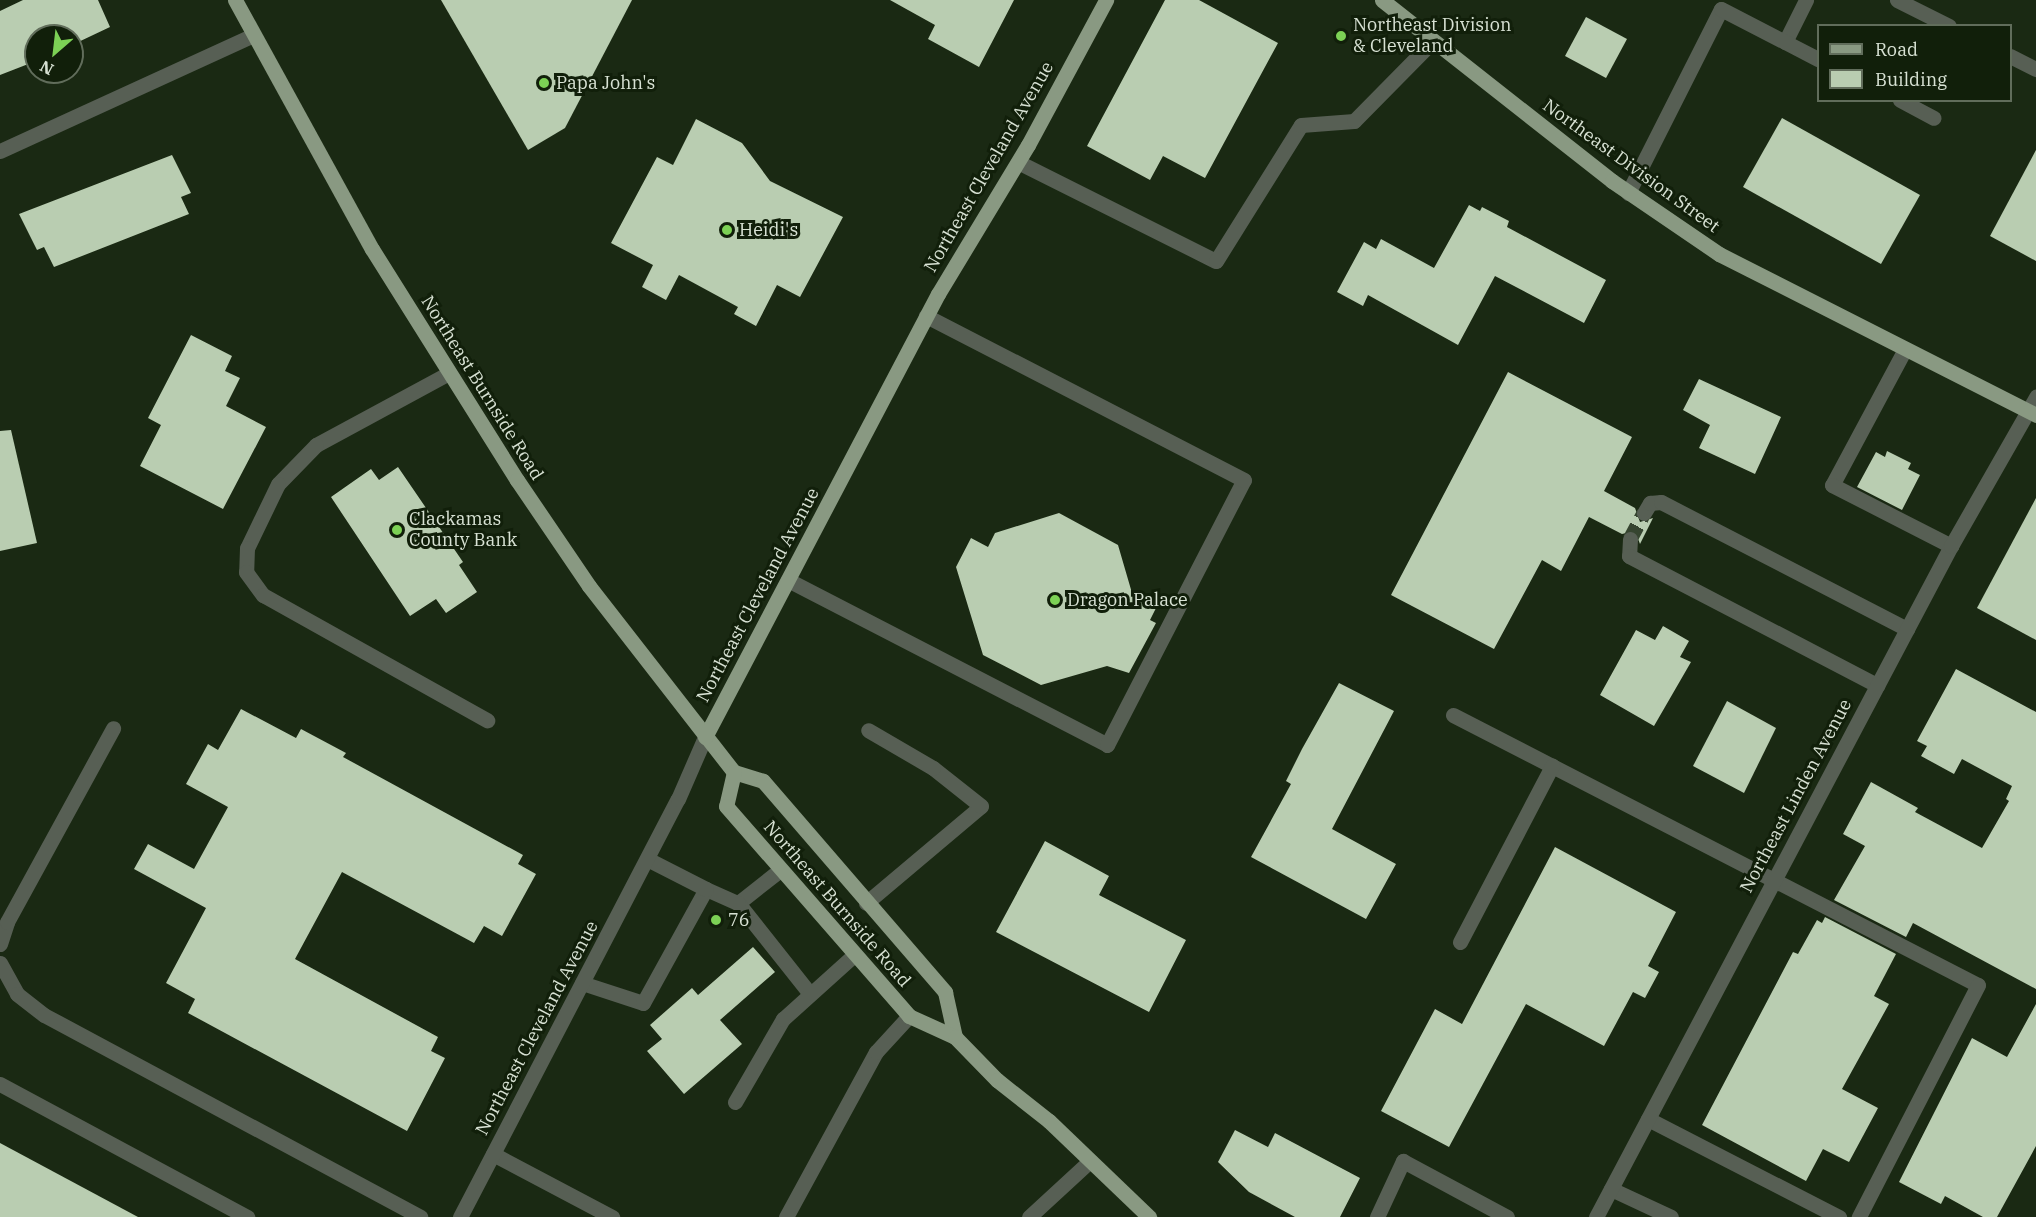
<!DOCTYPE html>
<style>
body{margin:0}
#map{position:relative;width:2036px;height:1217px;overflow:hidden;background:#1a2913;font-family:"IBM Plex Serif",serif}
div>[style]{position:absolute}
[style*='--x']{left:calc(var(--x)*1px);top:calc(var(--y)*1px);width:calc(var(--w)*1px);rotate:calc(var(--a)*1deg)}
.building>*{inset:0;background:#b9cdb1}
.minor-tunnel>*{height:15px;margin-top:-7.5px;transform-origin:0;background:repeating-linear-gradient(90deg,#364530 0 15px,transparent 0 23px)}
.minor>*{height:15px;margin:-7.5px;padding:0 7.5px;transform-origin:7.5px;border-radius:7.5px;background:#575f54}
.major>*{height:15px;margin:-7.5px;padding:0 7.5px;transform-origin:7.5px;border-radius:7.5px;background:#899982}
.dots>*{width:16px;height:16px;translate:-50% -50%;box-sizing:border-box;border:3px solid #111f0a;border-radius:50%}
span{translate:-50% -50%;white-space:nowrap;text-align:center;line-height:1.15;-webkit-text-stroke:6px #111f0a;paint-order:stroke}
.poi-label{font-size:18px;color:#d8e2d4}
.left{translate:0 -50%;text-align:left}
.street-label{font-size:18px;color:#d8e2d4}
.legend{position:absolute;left:1817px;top:24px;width:195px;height:78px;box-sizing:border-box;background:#111f0a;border:2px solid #616d5b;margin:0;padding:8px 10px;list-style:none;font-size:18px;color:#d8e2d4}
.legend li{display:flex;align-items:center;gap:12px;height:30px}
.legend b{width:30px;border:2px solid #616d5b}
.north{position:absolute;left:24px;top:24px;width:60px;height:60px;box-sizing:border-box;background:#111f0a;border:2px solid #616d5b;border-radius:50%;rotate:208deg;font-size:16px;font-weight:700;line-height:24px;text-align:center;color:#d8e2d4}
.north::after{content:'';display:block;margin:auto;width:21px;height:27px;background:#7cd155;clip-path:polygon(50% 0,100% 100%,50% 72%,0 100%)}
</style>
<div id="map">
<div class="building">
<i style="clip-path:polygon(23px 0,98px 0,110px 27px,72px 45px,72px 36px,36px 36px,36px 61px,0 75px,0 11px)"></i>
<i style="clip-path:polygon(441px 0,632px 0,565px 128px,528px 150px)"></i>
<i style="clip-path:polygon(890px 0,1014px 0,979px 67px,928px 39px,935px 25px)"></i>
<i style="clip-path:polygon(1165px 0,1199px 0,1278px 43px,1205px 178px,1163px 156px,1150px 180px,1087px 146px)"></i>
<i style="clip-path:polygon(1586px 17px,1627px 39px,1606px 78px,1565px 56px)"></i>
<i style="clip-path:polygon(1782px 118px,1920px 195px,1881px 264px,1743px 187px)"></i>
<i style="clip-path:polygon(696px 119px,742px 143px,770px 181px,843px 217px,800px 297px,777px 285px,756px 326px,734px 314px,738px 307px,679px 275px,666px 300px,642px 287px,653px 265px,611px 243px,657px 157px,673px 165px)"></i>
<i style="clip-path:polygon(2036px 150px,2036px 261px,1990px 236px)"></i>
<i style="clip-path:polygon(172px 155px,191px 193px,181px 197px,189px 214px,54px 267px,44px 247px,37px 250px,19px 214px)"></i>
<i style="clip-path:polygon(1469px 205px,1480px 211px,1482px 207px,1509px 221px,1507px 227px,1606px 280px,1584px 323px,1495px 276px,1458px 345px,1368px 295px,1363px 306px,1337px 292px,1364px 242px,1376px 249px,1381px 239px,1434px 268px)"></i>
<i style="clip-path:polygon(191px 335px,232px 356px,225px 371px,240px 378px,226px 406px,266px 427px,223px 509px,140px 466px,161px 425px,148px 418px)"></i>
<i style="clip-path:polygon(1508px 372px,1632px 437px,1604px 491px,1635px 508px,1640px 522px,1653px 518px,1640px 544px,1635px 531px,1622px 534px,1589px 517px,1561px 571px,1542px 560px,1494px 649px,1391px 595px)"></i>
<i style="clip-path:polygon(1699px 379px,1781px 417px,1755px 474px,1699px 448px,1710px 425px,1683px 410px)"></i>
<i style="clip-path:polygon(11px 430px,37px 543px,0 551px,0 431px)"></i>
<i style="clip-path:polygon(1887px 451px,1911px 463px,1908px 469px,1920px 475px,1902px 510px,1857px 487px,1876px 452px,1885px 457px)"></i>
<i style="clip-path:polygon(398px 467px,463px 562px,459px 565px,477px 592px,446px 613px,436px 599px,410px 616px,331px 497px,371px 469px,379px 480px)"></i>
<i style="clip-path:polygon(2036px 498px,2036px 640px,1977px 608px)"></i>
<i style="clip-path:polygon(1059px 513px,1118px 545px,1132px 593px,1157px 606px,1150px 620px,1156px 623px,1129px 673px,1107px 666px,1041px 685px,983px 655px,956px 567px,971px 538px,988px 547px,995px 533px)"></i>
<i style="clip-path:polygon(1663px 626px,1689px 641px,1680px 657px,1691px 662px,1654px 726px,1600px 695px,1636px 630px,1655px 640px)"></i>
<i style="clip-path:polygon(1956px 669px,2036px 712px,2036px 989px,1913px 923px,1906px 937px,1834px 900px,1865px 846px,1843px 834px,1871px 782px,1918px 808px,1915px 812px,1982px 848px,2009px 801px,2006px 799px,2012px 786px,1962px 759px,1954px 774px,1921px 756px,1927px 746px,1917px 741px)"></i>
<i style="clip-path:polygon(1339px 683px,1394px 711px,1332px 829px,1396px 864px,1366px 919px,1251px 857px,1291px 784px,1286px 781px,1302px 749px)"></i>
<i style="clip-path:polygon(1727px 701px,1776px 728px,1744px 793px,1693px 766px)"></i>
<i style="clip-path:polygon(241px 709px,296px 738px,301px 729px,346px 753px,343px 757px,523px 855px,518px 864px,536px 874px,502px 936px,484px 926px,474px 943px,342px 872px,295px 959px,438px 1037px,431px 1051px,445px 1058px,407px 1131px,188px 1013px,195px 999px,166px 983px,206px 908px,134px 869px,148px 844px,194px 869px,228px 807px,186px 784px,208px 744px,218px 750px)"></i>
<i style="clip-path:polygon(1045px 841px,1109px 876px,1099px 895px,1186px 940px,1149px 1012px,996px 932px)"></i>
<i style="clip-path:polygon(1555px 847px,1676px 912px,1648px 966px,1659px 972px,1645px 998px,1633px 992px,1604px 1046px,1526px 1004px,1449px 1147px,1381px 1111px,1435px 1009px,1462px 1024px)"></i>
<i style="clip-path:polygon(1825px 917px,1896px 954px,1874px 996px,1889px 1004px,1842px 1089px,1878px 1108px,1849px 1162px,1823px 1149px,1806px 1181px,1702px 1125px,1793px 952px,1798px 954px,1817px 920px,1822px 923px)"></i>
<i style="clip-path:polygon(753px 947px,775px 972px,720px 1020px,742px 1044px,684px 1094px,647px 1051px,662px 1039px,650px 1025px,692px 988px,698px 995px)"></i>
<i style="clip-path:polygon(2036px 1004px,2036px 1146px,1997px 1217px,1983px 1217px,1945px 1196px,1941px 1204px,1899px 1182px,1972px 1038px,2007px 1057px)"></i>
<i style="clip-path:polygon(1235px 1130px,1268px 1147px,1275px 1133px,1360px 1178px,1340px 1217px,1295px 1217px,1249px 1192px,1218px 1162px)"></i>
<i style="clip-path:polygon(0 1143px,138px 1217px,0 1217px)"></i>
</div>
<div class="minor-tunnel">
<i style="--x:1630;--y:539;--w:30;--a:-62"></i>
</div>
<div class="minor">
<i style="--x:1897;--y:0;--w:58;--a:26.6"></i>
<i style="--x:1785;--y:42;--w:47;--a:-63.4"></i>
<i style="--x:2010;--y:56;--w:29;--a:27"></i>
<i style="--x:1900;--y:100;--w:38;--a:28"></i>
<i style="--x:0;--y:151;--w:278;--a:-24.6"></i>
<i style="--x:1018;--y:162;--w:221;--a:26.6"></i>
<i style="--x:1216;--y:261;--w:160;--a:-58"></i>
<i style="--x:1301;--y:125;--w:53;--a:-4.3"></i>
<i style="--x:1354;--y:121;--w:112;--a:-45.4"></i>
<i style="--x:1628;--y:193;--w:206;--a:-63.2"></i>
<i style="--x:1721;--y:9;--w:109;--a:27.3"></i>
<i style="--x:1904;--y:351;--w:152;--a:118.2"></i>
<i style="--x:1832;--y:485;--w:134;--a:27.1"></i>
<i style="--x:449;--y:373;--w:151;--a:151.6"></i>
<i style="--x:316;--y:445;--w:54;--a:134.3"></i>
<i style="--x:278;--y:484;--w:71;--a:115.8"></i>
<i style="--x:247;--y:548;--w:24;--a:92"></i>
<i style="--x:246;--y:572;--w:29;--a:54"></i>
<i style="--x:263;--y:595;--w:257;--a:29.2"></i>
<i style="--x:1644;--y:513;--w:12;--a:-59"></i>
<i style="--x:1650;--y:503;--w:11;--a:-5"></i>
<i style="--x:1661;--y:502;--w:277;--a:27.3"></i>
<i style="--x:1630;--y:539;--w:17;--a:93"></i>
<i style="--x:1629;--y:556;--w:280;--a:27.5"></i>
<i style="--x:788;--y:580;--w:359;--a:27.3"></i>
<i style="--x:1107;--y:745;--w:298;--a:-62.7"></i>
<i style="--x:1244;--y:480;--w:358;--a:-152.7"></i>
<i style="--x:1453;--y:715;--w:590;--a:27.22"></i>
<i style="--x:1978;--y:985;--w:261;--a:117.2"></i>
<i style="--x:780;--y:870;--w:53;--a:141.8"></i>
<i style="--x:738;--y:903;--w:116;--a:51.6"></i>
<i style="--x:706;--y:889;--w:35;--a:24"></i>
<i style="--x:866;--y:903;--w:150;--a:-40.1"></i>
<i style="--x:981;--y:806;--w:61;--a:-141.6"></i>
<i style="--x:933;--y:768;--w:75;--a:-149.7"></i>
<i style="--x:1460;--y:942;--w:199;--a:-62.4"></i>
<i style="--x:0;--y:944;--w:23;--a:-72"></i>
<i style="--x:7;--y:922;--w:221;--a:-61.3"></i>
<i style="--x:0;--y:963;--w:35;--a:61"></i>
<i style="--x:17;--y:994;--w:34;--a:38"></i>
<i style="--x:44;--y:1015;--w:427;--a:28.2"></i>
<i style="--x:582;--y:983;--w:64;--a:18.2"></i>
<i style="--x:643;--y:1003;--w:130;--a:-61.1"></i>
<i style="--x:706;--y:889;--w:66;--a:-153"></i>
<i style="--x:0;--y:1084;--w:281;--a:28.3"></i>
<i style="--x:735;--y:1102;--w:96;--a:-60"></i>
<i style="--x:783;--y:1019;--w:96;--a:-42"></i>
<i style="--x:1648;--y:1119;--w:215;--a:27.2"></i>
<i style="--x:493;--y:1154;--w:135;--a:27.9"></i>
<i style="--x:1611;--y:1189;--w:66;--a:25"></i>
<i style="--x:460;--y:1217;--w:471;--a:-62.5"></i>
<i style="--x:678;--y:799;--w:68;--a:-66.5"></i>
<i style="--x:786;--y:1217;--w:188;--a:-61.4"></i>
<i style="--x:876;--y:1052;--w:49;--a:-47.5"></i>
<i style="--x:1029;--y:1217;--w:83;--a:-42.6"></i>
<i style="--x:1377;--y:1217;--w:62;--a:-65.1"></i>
<i style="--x:1403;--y:1161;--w:118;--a:28.3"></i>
<i style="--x:1596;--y:1217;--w:759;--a:-62.12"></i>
<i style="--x:1951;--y:546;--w:172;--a:-60.3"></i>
</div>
<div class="major">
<i style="--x:235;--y:0;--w:284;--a:61.2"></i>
<i style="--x:372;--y:249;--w:273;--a:57.9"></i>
<i style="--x:517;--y:480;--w:128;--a:55.8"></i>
<i style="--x:589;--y:586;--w:236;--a:52.1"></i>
<i style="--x:734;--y:772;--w:30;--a:17"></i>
<i style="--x:763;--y:781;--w:279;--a:49.2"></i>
<i style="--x:945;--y:992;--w:46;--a:77.5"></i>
<i style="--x:1382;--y:0;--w:293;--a:38.2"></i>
<i style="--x:1612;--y:181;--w:130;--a:34.3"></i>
<i style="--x:1719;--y:254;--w:356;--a:26.9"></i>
<i style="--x:705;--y:737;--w:501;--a:-62.26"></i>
<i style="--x:938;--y:294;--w:174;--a:-58.9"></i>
<i style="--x:1028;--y:145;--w:165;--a:-61.7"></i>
<i style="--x:734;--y:772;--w:35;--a:103"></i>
<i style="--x:726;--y:806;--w:279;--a:48.9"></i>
<i style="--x:909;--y:1016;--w:51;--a:24.5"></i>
<i style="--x:955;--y:1037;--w:60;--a:45.7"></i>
<i style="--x:997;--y:1080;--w:66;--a:38.3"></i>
<i style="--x:1049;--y:1121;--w:139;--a:43.8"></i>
</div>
<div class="dots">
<i style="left:1341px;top:36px;background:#7cd155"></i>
<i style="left:544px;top:83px;background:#7cd155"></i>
<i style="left:727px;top:230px;background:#7cd155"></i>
<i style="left:397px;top:530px;background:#7cd155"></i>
<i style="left:1055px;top:600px;background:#7cd155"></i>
<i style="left:716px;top:920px;background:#7cd155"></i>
</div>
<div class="poi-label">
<span class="left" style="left:1353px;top:36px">Northeast Division<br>&amp; Cleveland</span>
<span class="left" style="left:556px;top:83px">Papa John's</span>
<span class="left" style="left:739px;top:230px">Heidi's</span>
<span class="left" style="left:409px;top:530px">Clackamas<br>County Bank</span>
<span class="left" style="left:1067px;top:600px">Dragon Palace</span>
<span class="left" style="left:728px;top:920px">76</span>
</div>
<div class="street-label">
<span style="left:1631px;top:166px;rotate:36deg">Northeast Division Street</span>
<span style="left:989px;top:167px;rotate:-60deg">Northeast Cleveland Avenue</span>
<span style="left:482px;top:388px;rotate:58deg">Northeast Burnside Road</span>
<span style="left:758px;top:595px;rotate:-62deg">Northeast Cleveland Avenue</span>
<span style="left:1796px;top:796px;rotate:-62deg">Northeast Linden Avenue</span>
<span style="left:837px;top:904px;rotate:49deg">Northeast Burnside Road</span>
<span style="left:537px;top:1028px;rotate:-62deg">Northeast Cleveland Avenue</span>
</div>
<ul class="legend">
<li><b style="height:8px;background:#899982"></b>Road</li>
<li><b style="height:16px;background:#b9cdb1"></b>Building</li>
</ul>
<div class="north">N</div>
</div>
